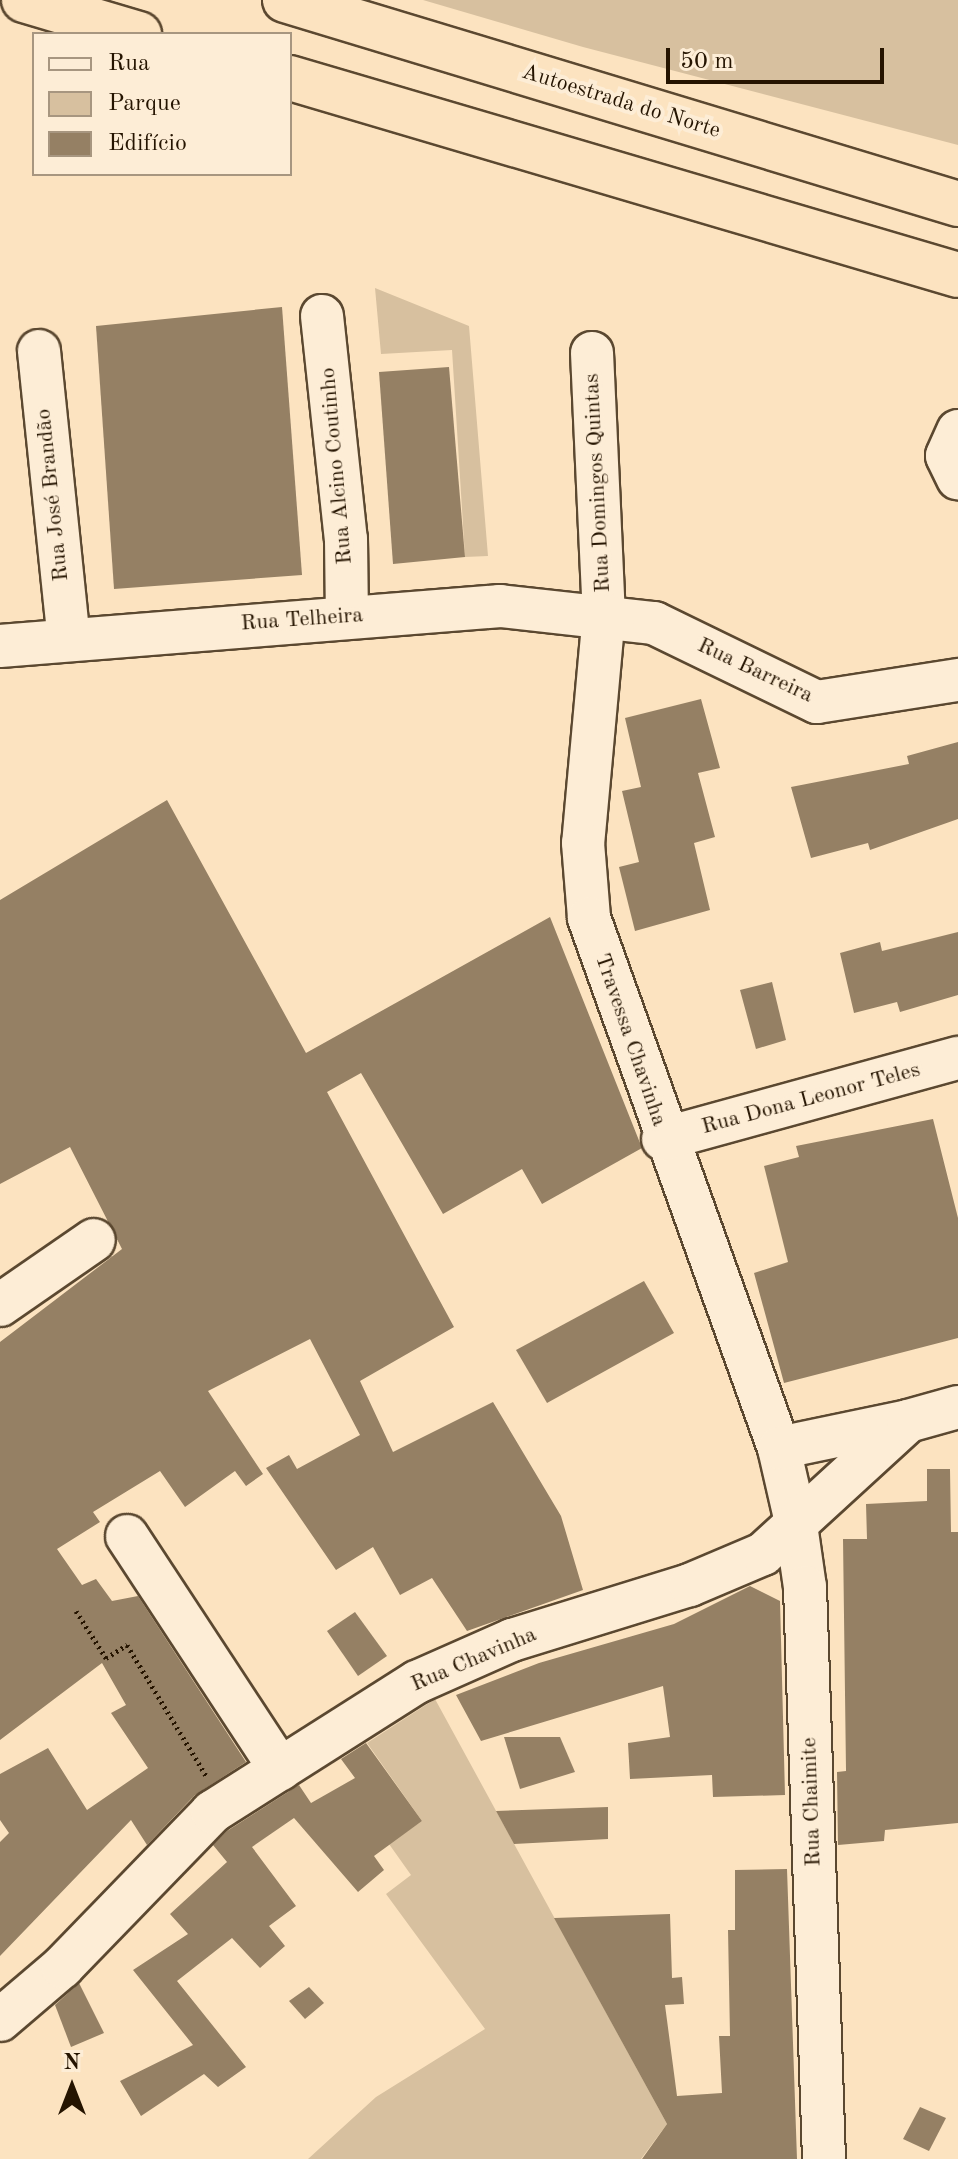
<!DOCTYPE html>
<meta charset="utf-8">
<style>
body{margin:0}
#map{position:relative;width:958px;height:2159px;overflow:hidden;background:#fce3c0;font-family:"Old Standard TT",serif}
div>[style]{position:absolute}
[style*='--x']{left:calc(var(--x)*1px);top:calc(var(--y)*1px);width:calc(var(--w)*1px);rotate:calc(var(--a)*1deg)}
.green>*{inset:0;background:#d7c09f}
.building>*{inset:0;background:#958064}
.path>*{height:5px;margin-top:-2.5px;transform-origin:0;background:repeating-linear-gradient(90deg,#251400 0 2px,transparent 0 6px)}
.roads{filter:drop-shadow(2px 0 #5b4830) drop-shadow(-2px 0 #5b4830) drop-shadow(0 2px #5b4830) drop-shadow(0 -2px #5b4830)}
.minor>*{height:42px;margin:-21px;padding:0 21px;transform-origin:21px;border-radius:21px;background:#fdedd6}
.highway>*{height:44px;margin:-22px;padding:0 22px;transform-origin:22px;border-radius:22px;background:#fce3c0}
span{translate:-50% -50%;white-space:nowrap;text-align:center;line-height:1.15;-webkit-text-stroke:8px #fdedd6;paint-order:stroke}
.street-label{font-size:22px;color:#251400}
.legend{position:absolute;left:32px;top:32px;width:260px;height:144px;box-sizing:border-box;background:#fdedd6;border:2px solid #a79680;margin:0;padding:10px 14px;list-style:none;font-size:24px;color:#251400}
.legend li{display:flex;align-items:center;gap:16px;height:40px}
.legend b{width:40px;border:2px solid #a79680}
.north{position:absolute;left:32px;top:2047px;width:80px;height:80px;-webkit-text-stroke:6px #fdedd6;paint-order:stroke;rotate:0deg;font-size:22px;font-weight:700;line-height:32px;text-align:center;color:#251400}
.north::after{content:'';display:block;margin:auto;width:28px;height:36px;background:#251400;clip-path:polygon(50% 0,100% 100%,50% 72%,0 100%)}
.scale{position:absolute;left:666px;top:48px;width:218px;height:36px;box-sizing:border-box;border:4px solid #251400;border-top:0;padding-left:10px;font-size:24px;line-height:28px;white-space:nowrap;color:#251400;-webkit-text-stroke:6px #fdedd6;paint-order:stroke}
</style>
<div id="map">
<div class="green">
<i style="clip-path:polygon(423px 0,958px 0,958px 145px,583px 47px)"></i>
<i style="clip-path:polygon(375px 288px,469px 326px,488px 556px,465px 557px,452px 350px,381px 354px)"></i>
<i style="clip-path:polygon(435px 1699px,667px 2124px,641px 2159px,308px 2159px,376px 2097px,485px 2029px,386px 1894px,411px 1875px,389px 1844px,422px 1821px,367px 1743px)"></i>
</div>
<div class="building">
<i style="clip-path:polygon(282px 307px,302px 575px,114px 589px,96px 326px)"></i>
<i style="clip-path:polygon(449px 367px,465px 557px,393px 564px,379px 372px)"></i>
<i style="clip-path:polygon(701px 699px,720px 768px,698px 773px,715px 837px,694px 843px,710px 910px,635px 931px,619px 867px,639px 862px,622px 791px,641px 787px,625px 718px)"></i>
<i style="clip-path:polygon(958px 742px,958px 819px,870px 850px,868px 843px,811px 858px,791px 787px,909px 764px,907px 756px)"></i>
<i style="clip-path:polygon(167px 800px,306px 1053px,550px 917px,642px 1148px,542px 1204px,522px 1169px,443px 1214px,361px 1073px,327px 1092px,454px 1327px,360px 1381px,393px 1452px,493px 1402px,561px 1516px,583px 1590px,467px 1631px,432px 1578px,400px 1595px,373px 1547px,336px 1570px,266px 1468px,289px 1455px,297px 1469px,360px 1435px,310px 1339px,208px 1391px,263px 1474px,246px 1486px,235px 1471px,185px 1507px,160px 1471px,93px 1512px,100px 1522px,57px 1549px,82px 1585px,96px 1579px,112px 1601px,138px 1596px,246px 1762px,195px 1795px,147px 1845px,131px 1820px,0 1956px,0 1842px,9px 1833px,0 1820px,0 1774px,48px 1748px,87px 1810px,148px 1768px,111px 1713px,126px 1705px,102px 1663px,0 1740px,0 1342px,122px 1249px,70px 1147px,0 1184px,0 900px)"></i>
<i style="clip-path:polygon(958px 932px,958px 995px,900px 1012px,897px 1002px,854px 1013px,840px 953px,880px 942px,882px 951px)"></i>
<i style="clip-path:polygon(772px 982px,786px 1040px,756px 1049px,740px 990px)"></i>
<i style="clip-path:polygon(933px 1119px,958px 1218px,958px 1338px,784px 1383px,754px 1273px,788px 1262px,764px 1166px,799px 1157px,796px 1146px)"></i>
<i style="clip-path:polygon(644px 1281px,674px 1333px,547px 1403px,516px 1350px)"></i>
<i style="clip-path:polygon(927px 1469px,950px 1469px,951px 1532px,958px 1532px,958px 1823px,885px 1830px,884px 1841px,838px 1845px,837px 1772px,846px 1771px,843px 1539px,867px 1539px,866px 1504px,927px 1501px)"></i>
<i style="clip-path:polygon(750px 1586px,780px 1601px,785px 1795px,713px 1797px,712px 1775px,630px 1779px,628px 1743px,670px 1737px,663px 1686px,481px 1741px,456px 1695px,539px 1663px,674px 1624px)"></i>
<i style="clip-path:polygon(355px 1612px,387px 1656px,358px 1676px,327px 1631px)"></i>
<i style="clip-path:polygon(504px 1737px,560px 1737px,575px 1772px,520px 1789px)"></i>
<i style="clip-path:polygon(366px 1743px,422px 1821px,374px 1856px,384px 1870px,358px 1892px,294px 1818px,252px 1847px,296px 1906px,269px 1926px,285px 1946px,260px 1968px,232px 1938px,177px 1981px,246px 2067px,218px 2087px,204px 2074px,141px 2116px,120px 2081px,193px 2045px,133px 1970px,188px 1934px,170px 1914px,227px 1862px,213px 1845px,227px 1831px,299px 1785px,311px 1803px,355px 1778px,341px 1759px)"></i>
<i style="clip-path:polygon(608px 1807px,608px 1839px,514px 1844px,496px 1811px)"></i>
<i style="clip-path:polygon(787px 1869px,797px 2159px,642px 2159px,667px 2124px,554px 1918px,670px 1914px,672px 1978px,682px 1977px,684px 2004px,665px 2005px,677px 2096px,722px 2093px,719px 2036px,730px 2036px,728px 1930px,735px 1930px,735px 1870px)"></i>
<i style="clip-path:polygon(79px 1983px,104px 2033px,71px 2047px,55px 2005px)"></i>
<i style="clip-path:polygon(309px 1987px,324px 2003px,305px 2019px,289px 2001px)"></i>
<i style="clip-path:polygon(920px 2107px,946px 2118px,929px 2151px,903px 2139px)"></i>
</div>
<div class="path">
<i style="--x:76;--y:1611;--w:56;--a:57.4"></i>
<i style="--x:106;--y:1658;--w:25;--a:-32"></i>
<i style="--x:127;--y:1645;--w:154;--a:58.8"></i>
</div>
<div class="roads">
<div class="minor">
<i style="--x:322;--y:316;--w:224;--a:83.9"></i>
<i style="--x:346;--y:539;--w:77;--a:89.3"></i>
<i style="--x:39;--y:351;--w:290;--a:84.1"></i>
<i style="--x:592;--y:353;--w:261;--a:87.4"></i>
<i style="--x:604;--y:614;--w:230;--a:95.2"></i>
<i style="--x:583;--y:843;--w:75;--a:85.4"></i>
<i style="--x:589;--y:918;--w:563;--a:70.28"></i>
<i style="--x:779;--y:1448;--w:72;--a:77.1"></i>
<i style="--x:795;--y:1518;--w:70;--a:81.8"></i>
<i style="--x:805;--y:1587;--w:572;--a:88.1"></i>
<i style="--x:958;--y:431;--w:27;--a:114"></i>
<i style="--x:947;--y:456;--w:25;--a:64"></i>
<i style="--x:0;--y:646;--w:502;--a:-4.57"></i>
<i style="--x:500;--y:606;--w:155;--a:6.3"></i>
<i style="--x:654;--y:623;--w:181;--a:25.9"></i>
<i style="--x:817;--y:702;--w:143;--a:-8.9"></i>
<i style="--x:663;--y:1139;--w:306;--a:-15.4"></i>
<i style="--x:0;--y:1305;--w:114;--a:-34.7"></i>
<i style="--x:779;--y:1448;--w:127;--a:-11.8"></i>
<i style="--x:127;--y:1536;--w:279;--a:56.7"></i>
<i style="--x:0;--y:2020;--w:82;--a:-40.5"></i>
<i style="--x:62;--y:1967;--w:216;--a:-45.9"></i>
<i style="--x:212;--y:1812;--w:243;--a:-32.4"></i>
<i style="--x:417;--y:1682;--w:104;--a:-23.9"></i>
<i style="--x:512;--y:1640;--w:186;--a:-17.2"></i>
<i style="--x:690;--y:1585;--w:79;--a:-23"></i>
<i style="--x:763;--y:1554;--w:197;--a:-42.5"></i>
<i style="--x:908;--y:1421;--w:52;--a:-15.6"></i>
</div>
<div class="highway">
<i style="--x:24;--y:0;--w:120;--a:16.5"></i>
<i style="--x:285;--y:0;--w:703;--a:16.86"></i>
<i style="--x:290;--y:78;--w:696;--a:16.43"></i>
</div>
</div>
<div class="street-label">
<span style="left:621px;top:102px;rotate:17deg">Autoestrada do Norte</span>
<span style="left:337px;top:466px;rotate:-95deg">Rua Alcino Coutinho</span>
<span style="left:598px;top:483px;rotate:-93deg">Rua Domingos Quintas</span>
<span style="left:53px;top:495px;rotate:-96deg">Rua José Brandão</span>
<span style="left:302px;top:620px;rotate:-4deg">Rua Telheira</span>
<span style="left:755px;top:671px;rotate:25deg">Rua Barreira</span>
<span style="left:630px;top:1040px;rotate:71deg">Travessa Chavinha</span>
<span style="left:811px;top:1099px;rotate:-15deg">Rua Dona Leonor Teles</span>
<span style="left:474px;top:1660px;rotate:-23deg">Rua Chavinha</span>
<span style="left:812px;top:1802px;rotate:-92deg">Rua Chaimite</span>
</div>
<ul class="legend">
<li><b style="height:10px;background:#fdedd6"></b>Rua</li>
<li><b style="height:22px;background:#d7c09f"></b>Parque</li>
<li><b style="height:22px;background:#958064"></b>Edifício</li>
</ul>
<div class="north">N</div>
<div class="scale">50 m</div>
</div>
